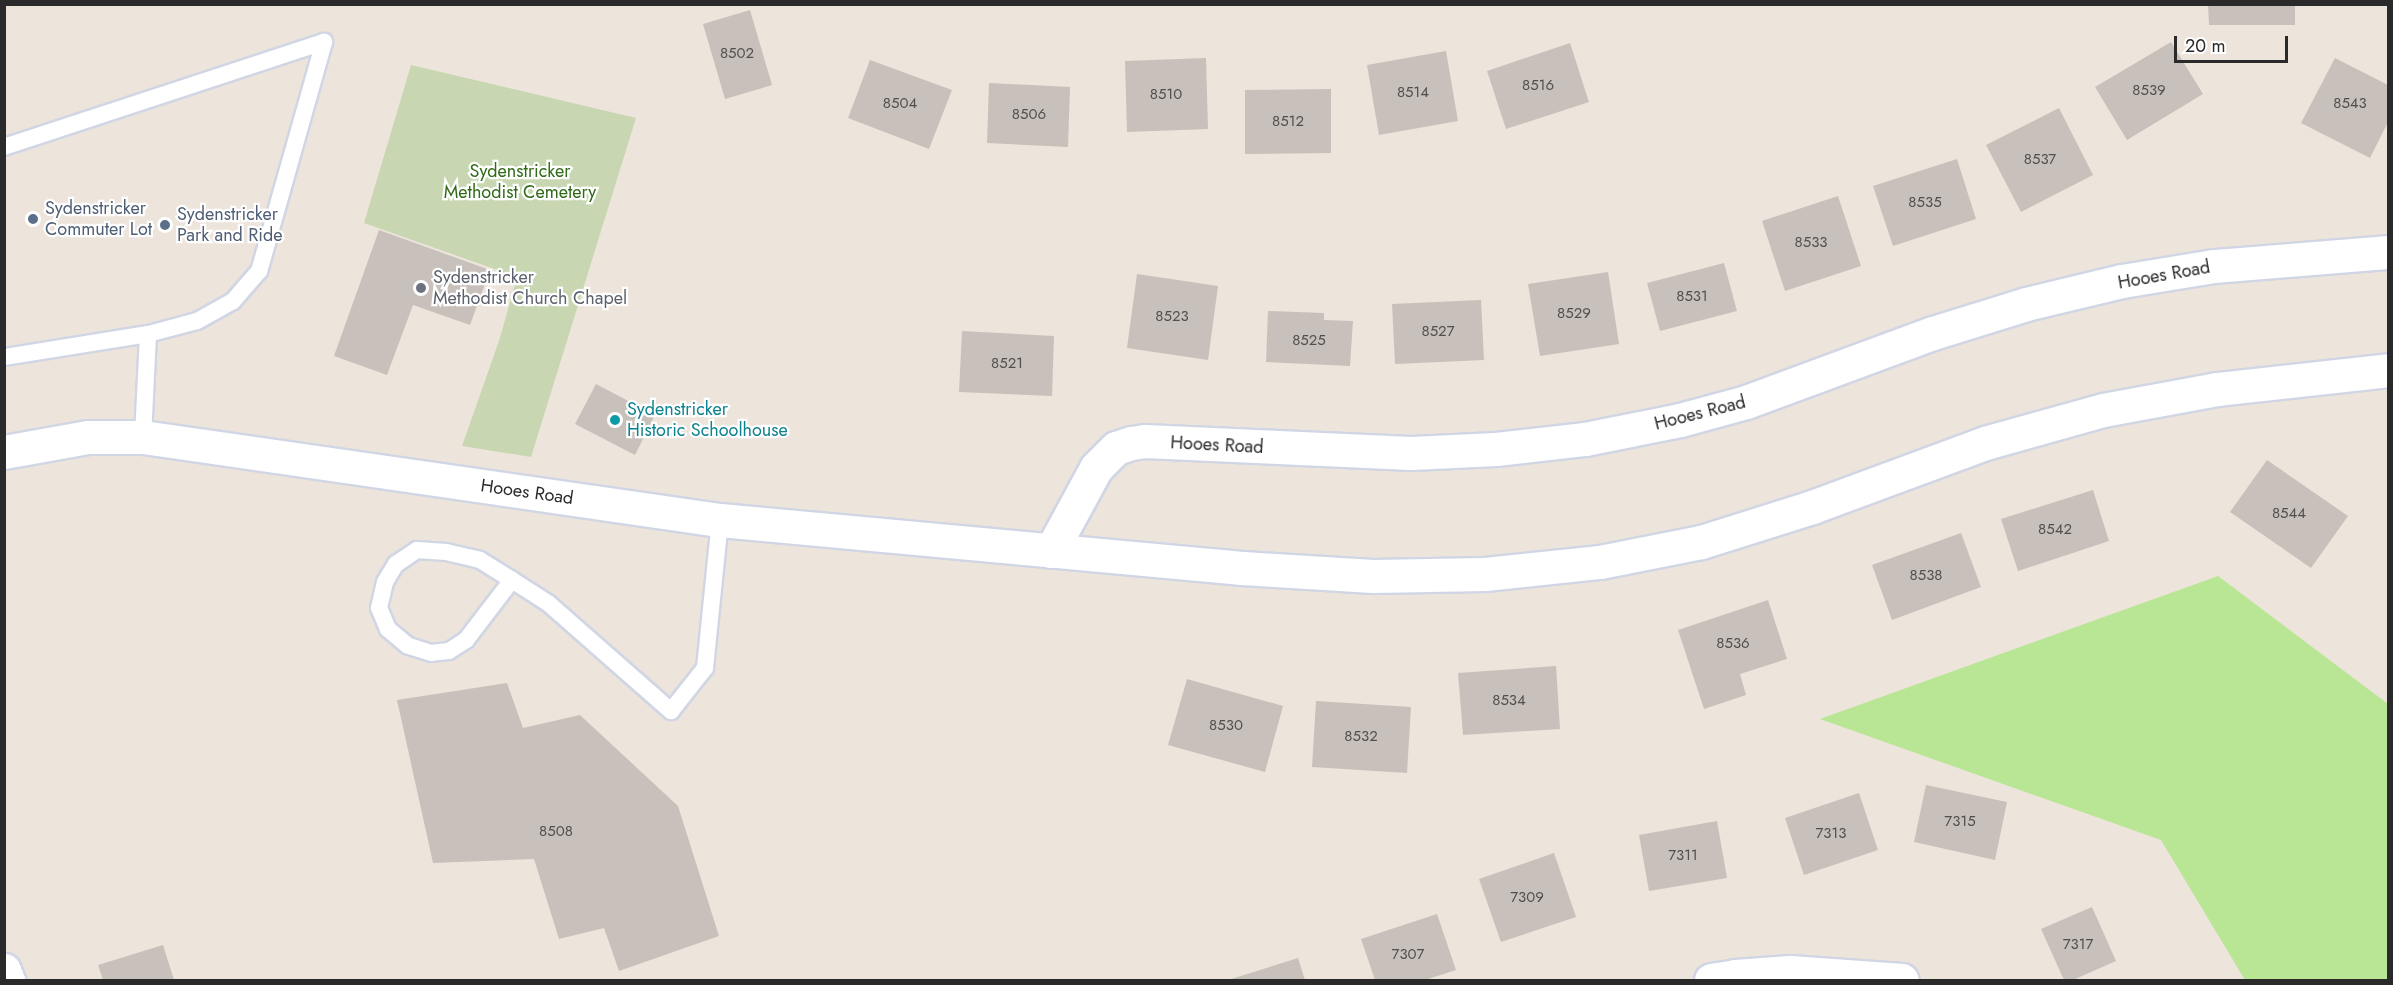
<!DOCTYPE html>
<style>
body{margin:0}
#map{position:relative;width:2393px;height:985px;overflow:hidden;background:#ede4db;font-family:Jost,sans-serif}
div>[style]{position:absolute}
[style*='--x']{left:calc(var(--x)*1px);top:calc(var(--y)*1px);width:calc(var(--w)*1px);rotate:calc(var(--a)*1deg)}
.green>*{inset:0;background:#b8e695}
.cemetery>*{inset:0;background:#c8d7b2}
.building>*{inset:0;background:#c8c1bb}
.roads{filter:drop-shadow(2px 0 #d1d6e4) drop-shadow(-2px 0 #d1d6e4) drop-shadow(0 2px #d1d6e4) drop-shadow(0 -2px #d1d6e4)}
.service>*{height:16px;margin:-8px;padding:0 8px;transform-origin:8px;border-radius:8px;background:#fff}
.minor>*{height:33px;margin:-16.5px;padding:0 16.5px;transform-origin:16.5px;border-radius:16.5px;background:#fff}
.tertiary>*{height:33px;margin:-16.5px;padding:0 16.5px;transform-origin:16.5px;border-radius:16.5px;background:#fff}
.secondary>*{height:33px;margin:-16.5px;padding:0 16.5px;transform-origin:16.5px;border-radius:16.5px;background:#fff}
.dots>*{width:16px;height:16px;translate:-50% -50%;box-sizing:border-box;border:3px solid #fff;border-radius:50%}
span{translate:-50% -50%;white-space:nowrap;text-align:center;line-height:1.15;-webkit-text-stroke:4.5px #fff;paint-order:stroke}
.number-label{font-size:15px;color:#52504e}
.number-label span{-webkit-text-stroke-width:0}
.park-label{font-size:18px;color:#306a17}
.service-label{font-size:18px;color:#4e5e75}
.left{translate:0 -50%;text-align:left}
.street-label{font-size:18px;color:#2a2a2a}
.worship-label{font-size:18px;color:#5b616d}
.culture-label{font-size:18px;color:#0d838f}
.frame{position:absolute;inset:0;border:6px solid #2a2a2a;pointer-events:none}
.scale{position:absolute;left:2174px;top:36px;width:114px;height:27px;box-sizing:border-box;border:3px solid #2a2a2a;border-top:0;padding-left:8px;font-size:18px;line-height:21px;white-space:nowrap;color:#2a2a2a;-webkit-text-stroke:4px #fff;paint-order:stroke}
</style>
<div id="map">
<div class="green">
<i style="clip-path:polygon(2218px 576px,2388px 704px,2388px 980px,2245px 980px,2161px 840px,1820px 719px)"></i>
</div>
<div class="cemetery">
<i style="clip-path:polygon(411px 65px,636px 118px,531px 457px,462px 446px,500px 338px,517px 277px,364px 223px)"></i>
</div>
<div class="building">
<i style="clip-path:polygon(2208px 4px,2295px 4px,2295px 25px,2209px 25px)"></i>
<i style="clip-path:polygon(750px 10px,772px 85px,725px 99px,703px 24px)"></i>
<i style="clip-path:polygon(2171px 42px,2203px 94px,2127px 140px,2095px 87px)"></i>
<i style="clip-path:polygon(1570px 43px,1589px 102px,1506px 129px,1487px 71px)"></i>
<i style="clip-path:polygon(1446px 51px,1458px 121px,1379px 135px,1367px 65px)"></i>
<i style="clip-path:polygon(1206px 58px,1208px 129px,1127px 132px,1125px 61px)"></i>
<i style="clip-path:polygon(2335px 58px,2388px 85px,2388px 122px,2370px 158px,2301px 123px)"></i>
<i style="clip-path:polygon(870px 60px,952px 90px,929px 149px,848px 118px)"></i>
<i style="clip-path:polygon(989px 83px,1070px 87px,1068px 147px,987px 143px)"></i>
<i style="clip-path:polygon(1331px 89px,1331px 153px,1245px 154px,1245px 90px)"></i>
<i style="clip-path:polygon(2059px 108px,2093px 175px,2021px 212px,1986px 145px)"></i>
<i style="clip-path:polygon(1957px 159px,1976px 219px,1893px 246px,1873px 186px)"></i>
<i style="clip-path:polygon(1838px 196px,1861px 266px,1785px 291px,1762px 221px)"></i>
<i style="clip-path:polygon(379px 230px,490px 270px,470px 325px,413px 305px,387px 375px,334px 356px)"></i>
<i style="clip-path:polygon(1724px 263px,1737px 311px,1660px 331px,1647px 283px)"></i>
<i style="clip-path:polygon(1608px 272px,1619px 344px,1540px 356px,1528px 284px)"></i>
<i style="clip-path:polygon(1137px 274px,1218px 286px,1208px 360px,1127px 348px)"></i>
<i style="clip-path:polygon(1481px 300px,1484px 360px,1395px 364px,1392px 304px)"></i>
<i style="clip-path:polygon(1268px 311px,1324px 313px,1324px 320px,1353px 321px,1350px 366px,1266px 362px)"></i>
<i style="clip-path:polygon(962px 331px,1054px 336px,1052px 396px,959px 392px)"></i>
<i style="clip-path:polygon(596px 384px,655px 415px,635px 455px,575px 424px)"></i>
<i style="clip-path:polygon(2267px 460px,2348px 516px,2311px 568px,2230px 512px)"></i>
<i style="clip-path:polygon(2093px 490px,2109px 541px,2018px 571px,2001px 519px)"></i>
<i style="clip-path:polygon(1961px 533px,1981px 587px,1892px 620px,1872px 565px)"></i>
<i style="clip-path:polygon(1768px 600px,1787px 659px,1740px 674px,1746px 695px,1704px 709px,1678px 630px)"></i>
<i style="clip-path:polygon(1556px 666px,1560px 729px,1463px 735px,1458px 673px)"></i>
<i style="clip-path:polygon(1187px 679px,1283px 706px,1265px 772px,1168px 745px)"></i>
<i style="clip-path:polygon(507px 683px,523px 728px,580px 715px,678px 806px,719px 936px,619px 971px,604px 928px,559px 939px,534px 859px,433px 863px,397px 700px)"></i>
<i style="clip-path:polygon(1316px 701px,1411px 707px,1407px 773px,1312px 767px)"></i>
<i style="clip-path:polygon(1926px 785px,2007px 802px,1995px 860px,1914px 842px)"></i>
<i style="clip-path:polygon(1859px 793px,1878px 850px,1804px 875px,1785px 818px)"></i>
<i style="clip-path:polygon(1717px 821px,1727px 878px,1649px 891px,1639px 835px)"></i>
<i style="clip-path:polygon(1554px 853px,1576px 917px,1501px 942px,1479px 879px)"></i>
<i style="clip-path:polygon(2092px 907px,2116px 961px,2073px 980px,2064px 980px,2041px 929px)"></i>
<i style="clip-path:polygon(1437px 914px,1456px 970px,1425px 980px,1375px 980px,1361px 939px)"></i>
<i style="clip-path:polygon(163px 945px,174px 980px,103px 980px,98px 965px)"></i>
<i style="clip-path:polygon(1298px 958px,1305px 980px,1228px 980px)"></i>
</div>
<div class="roads">
<div class="service">
<i style="--x:4;--y:147;--w:337;--a:-18.2"></i>
<i style="--x:324;--y:42;--w:238;--a:105.8"></i>
<i style="--x:259;--y:271;--w:40;--a:131"></i>
<i style="--x:233;--y:301;--w:41;--a:150.9"></i>
<i style="--x:197;--y:321;--w:51;--a:165.1"></i>
<i style="--x:148;--y:334;--w:146;--a:170.9"></i>
<i style="--x:143;--y:437;--w:103;--a:-87.2"></i>
<i style="--x:512;--y:580;--w:76;--a:127.5"></i>
<i style="--x:466;--y:640;--w:20;--a:147"></i>
<i style="--x:449;--y:651;--w:18;--a:174"></i>
<i style="--x:431;--y:653;--w:25;--a:-162"></i>
<i style="--x:407;--y:645;--w:25;--a:-140"></i>
<i style="--x:388;--y:629;--w:23;--a:-113"></i>
<i style="--x:379;--y:608;--w:27;--a:-77"></i>
<i style="--x:385;--y:582;--w:21;--a:-59"></i>
<i style="--x:396;--y:564;--w:25;--a:-34"></i>
<i style="--x:417;--y:550;--w:29;--a:4"></i>
<i style="--x:446;--y:552;--w:35;--a:13"></i>
<i style="--x:480;--y:560;--w:38;--a:32"></i>
<i style="--x:512;--y:580;--w:43;--a:32.6"></i>
<i style="--x:548;--y:603;--w:164;--a:41.3"></i>
<i style="--x:671;--y:711;--w:55;--a:-51.7"></i>
<i style="--x:705;--y:668;--w:149;--a:-84.2"></i>
</div>
<div class="minor">
<i style="--x:1051;--y:551;--w:94;--a:-61.5"></i>
<i style="--x:1096;--y:468;--w:28;--a:-45"></i>
<i style="--x:1116;--y:448;--w:16;--a:-18"></i>
<i style="--x:1131;--y:443;--w:14;--a:-8"></i>
<i style="--x:1145;--y:441;--w:266;--a:2.6"></i>
<i style="--x:1411;--y:453;--w:85;--a:-2.7"></i>
<i style="--x:1496;--y:449;--w:90;--a:-6.4"></i>
<i style="--x:1585;--y:439;--w:97;--a:-11.3"></i>
<i style="--x:1680;--y:420;--w:68;--a:-15.3"></i>
<i style="--x:1746;--y:402;--w:199;--a:-20.3"></i>
<i style="--x:1933;--y:333;--w:97;--a:-17.3"></i>
<i style="--x:2026;--y:304;--w:99;--a:-13.5"></i>
<i style="--x:2122;--y:281;--w:93;--a:-9.3"></i>
<i style="--x:2214;--y:266;--w:175;--a:-4.6"></i>
<i style="--x:1711;--y:980;--w:24;--a:-9"></i>
<i style="--x:1735;--y:976;--w:55;--a:-4.2"></i>
<i style="--x:1790;--y:972;--w:112;--a:4.1"></i>
</div>
<div class="tertiary">
<i style="--x:4;--y:452;--w:85;--a:-10.1"></i>
<i style="--x:88;--y:437;--w:55;--a:0"></i>
<i style="--x:143;--y:437;--w:583;--a:8.19"></i>
<i style="--x:720;--y:520;--w:524;--a:5.25"></i>
<i style="--x:1242;--y:568;--w:131;--a:3.5"></i>
<i style="--x:1373;--y:576;--w:112;--a:-1"></i>
<i style="--x:1485;--y:574;--w:116;--a:-6"></i>
<i style="--x:1600;--y:562;--w:103;--a:-11.2"></i>
<i style="--x:1701;--y:542;--w:116;--a:-17.5"></i>
<i style="--x:1812;--y:507;--w:184;--a:-20.3"></i>
<i style="--x:1985;--y:443;--w:123;--a:-15.6"></i>
<i style="--x:2103;--y:410;--w:116;--a:-10.4"></i>
<i style="--x:2217;--y:389;--w:172;--a:-6.3"></i>
</div>
<div class="secondary">
<i style="--x:4;--y:970;--w:11;--a:68"></i>
</div>
</div>
<div class="dots">
<i style="left:33px;top:219px;background:#5c6f8a"></i>
<i style="left:165px;top:225px;background:#5c6f8a"></i>
<i style="left:421px;top:288px;background:#6b7280"></i>
<i style="left:615px;top:420px;background:#0f9aa8"></i>
</div>
<div class="number-label">
<span style="left:737px;top:54px">8502</span>
<span style="left:1538px;top:86px">8516</span>
<span style="left:2149px;top:91px">8539</span>
<span style="left:1413px;top:93px">8514</span>
<span style="left:1166px;top:95px">8510</span>
<span style="left:900px;top:104px">8504</span>
<span style="left:2350px;top:104px">8543</span>
<span style="left:1029px;top:115px">8506</span>
<span style="left:1288px;top:122px">8512</span>
<span style="left:2040px;top:160px">8537</span>
<span style="left:1925px;top:203px">8535</span>
<span style="left:1811px;top:243px">8533</span>
<span style="left:1692px;top:297px">8531</span>
<span style="left:1574px;top:314px">8529</span>
<span style="left:1172px;top:317px">8523</span>
<span style="left:1438px;top:332px">8527</span>
<span style="left:1309px;top:341px">8525</span>
<span style="left:1007px;top:364px">8521</span>
<span style="left:2289px;top:514px">8544</span>
<span style="left:2055px;top:530px">8542</span>
<span style="left:1926px;top:576px">8538</span>
<span style="left:1733px;top:644px">8536</span>
<span style="left:1509px;top:701px">8534</span>
<span style="left:1226px;top:726px">8530</span>
<span style="left:1361px;top:737px">8532</span>
<span style="left:1960px;top:822px">7315</span>
<span style="left:556px;top:832px">8508</span>
<span style="left:1831px;top:834px">7313</span>
<span style="left:1683px;top:856px">7311</span>
<span style="left:1527px;top:898px">7309</span>
<span style="left:2078px;top:945px">7317</span>
<span style="left:1408px;top:955px">7307</span>
</div>
<div class="park-label">
<span style="left:520px;top:182px">Sydenstricker<br>Methodist Cemetery</span>
</div>
<div class="service-label">
<span class="left" style="left:45px;top:219px">Sydenstricker<br>Commuter Lot</span>
<span class="left" style="left:177px;top:225px">Sydenstricker<br>Park and Ride</span>
</div>
<div class="street-label">
<span style="left:2164px;top:275px;rotate:-10deg">Hooes Road</span>
<span style="left:1700px;top:413px;rotate:-14deg">Hooes Road</span>
<span style="left:1217px;top:445px;rotate:3deg">Hooes Road</span>
<span style="left:527px;top:492px;rotate:8deg">Hooes Road</span>
</div>
<div class="worship-label">
<span class="left" style="left:433px;top:288px">Sydenstricker<br>Methodist Church Chapel</span>
</div>
<div class="culture-label">
<span class="left" style="left:627px;top:420px">Sydenstricker<br>Historic Schoolhouse</span>
</div>
<div class="frame"></div>
<div class="scale">20 m</div>
</div>
